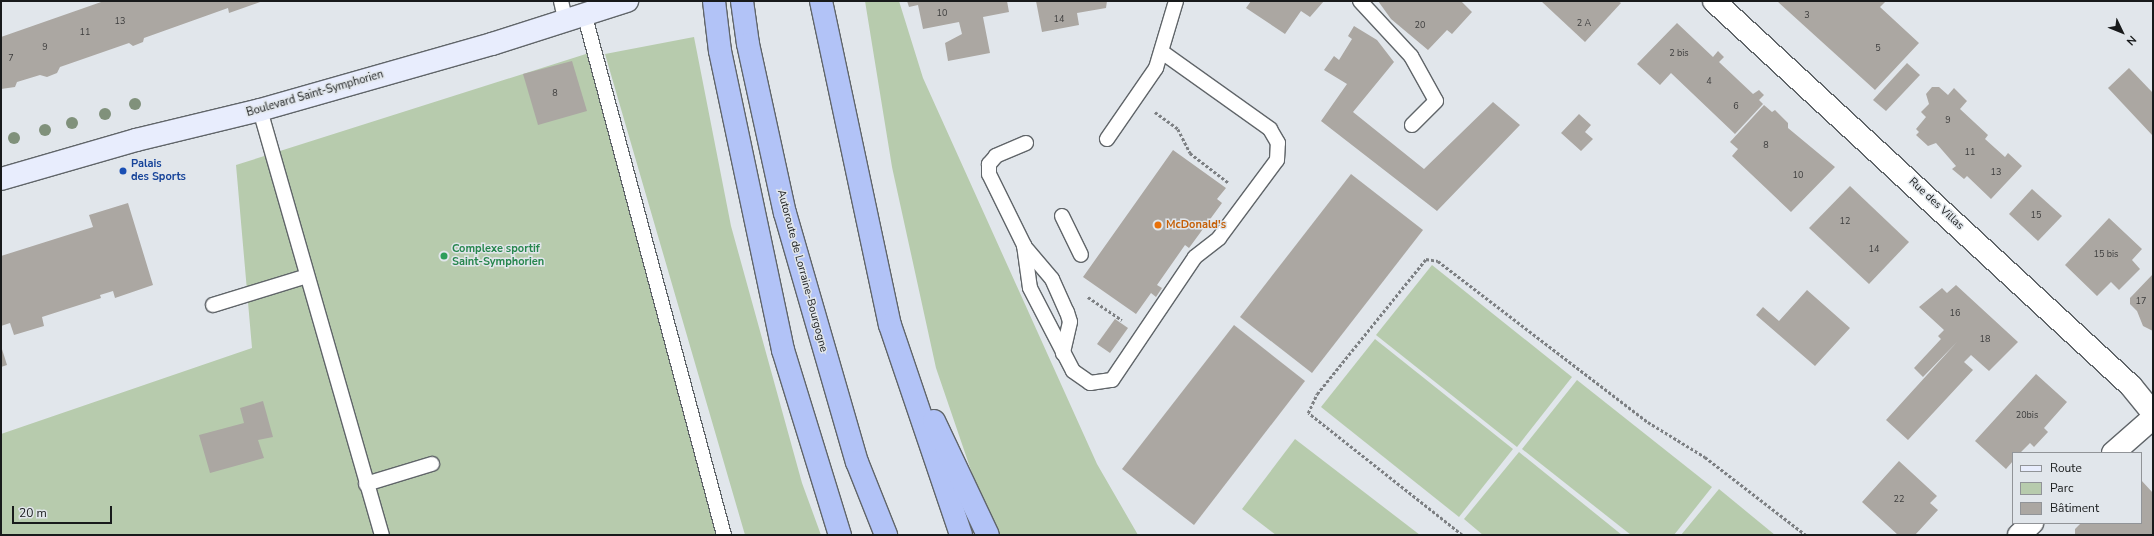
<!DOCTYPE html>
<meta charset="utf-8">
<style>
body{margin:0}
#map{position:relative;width:2154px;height:536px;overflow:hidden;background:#e1e6eb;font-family:"Nunito Sans",sans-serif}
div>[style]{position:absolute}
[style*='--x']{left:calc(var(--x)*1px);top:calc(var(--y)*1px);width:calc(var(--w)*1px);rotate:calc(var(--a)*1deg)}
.green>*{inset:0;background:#b7cbad}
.building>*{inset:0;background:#aba7a2}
.path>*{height:2.5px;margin-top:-1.25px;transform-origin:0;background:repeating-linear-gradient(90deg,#7d8083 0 3px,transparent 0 5px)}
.roads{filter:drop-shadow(1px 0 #606569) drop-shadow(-1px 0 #606569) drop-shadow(0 1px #606569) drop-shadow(0 -1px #606569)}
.lane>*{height:14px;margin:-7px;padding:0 7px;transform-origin:7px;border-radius:7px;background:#fff}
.street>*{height:22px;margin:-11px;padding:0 11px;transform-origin:11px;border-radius:11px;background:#fff}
.secondary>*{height:22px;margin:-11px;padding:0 11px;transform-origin:11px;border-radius:11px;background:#e8edfd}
.highway>*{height:22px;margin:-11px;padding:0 11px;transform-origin:11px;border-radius:11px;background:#b2c3f7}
.trees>*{width:12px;height:12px;margin:-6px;border-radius:50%;background:#80917b}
.dots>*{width:11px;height:11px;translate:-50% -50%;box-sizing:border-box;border:2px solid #e1e6eb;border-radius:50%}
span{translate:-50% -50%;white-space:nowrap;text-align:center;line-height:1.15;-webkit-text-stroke:3px #e1e6eb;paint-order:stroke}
.number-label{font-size:9px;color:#3d3d3d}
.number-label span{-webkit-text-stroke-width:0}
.street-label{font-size:11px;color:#181a1b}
.transit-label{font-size:11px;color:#164399;font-weight:700}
.left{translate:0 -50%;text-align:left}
.food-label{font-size:11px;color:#c56008;font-weight:700}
.leisure-label{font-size:11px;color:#27864d;font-weight:700}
.frame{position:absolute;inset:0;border:2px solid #181a1b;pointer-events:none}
.legend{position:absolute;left:2012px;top:452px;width:130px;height:72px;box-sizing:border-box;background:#e1e6eb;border:1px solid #919498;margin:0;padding:5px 7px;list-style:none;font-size:12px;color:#181a1b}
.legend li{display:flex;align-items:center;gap:8px;height:20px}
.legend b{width:20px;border:1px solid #919498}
.north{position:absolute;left:2102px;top:12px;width:40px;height:40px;-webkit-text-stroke:3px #e1e6eb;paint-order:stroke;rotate:133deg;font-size:11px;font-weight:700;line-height:16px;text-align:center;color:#181a1b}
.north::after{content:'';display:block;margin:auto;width:14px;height:18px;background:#181a1b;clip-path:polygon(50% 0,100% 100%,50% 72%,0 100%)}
.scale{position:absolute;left:12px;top:506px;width:100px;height:18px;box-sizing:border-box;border:2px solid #181a1b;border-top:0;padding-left:5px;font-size:12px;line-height:14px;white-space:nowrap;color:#181a1b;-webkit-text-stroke:3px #e1e6eb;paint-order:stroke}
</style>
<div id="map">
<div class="green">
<i style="clip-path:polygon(865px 1px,899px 1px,923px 78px,1097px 464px,1138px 535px,1000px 535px,976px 485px,936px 368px,892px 167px)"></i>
<i style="clip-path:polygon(694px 37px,731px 226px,802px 483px,821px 535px,745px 535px,605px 54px)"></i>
<i style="clip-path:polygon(589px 53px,718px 535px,1px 535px,1px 434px,252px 348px,236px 165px)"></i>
<i style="clip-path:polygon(1432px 265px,1572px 377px,1517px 447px,1376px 335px)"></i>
<i style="clip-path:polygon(1375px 339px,1513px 449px,1459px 517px,1321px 407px)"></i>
<i style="clip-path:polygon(1577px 380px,1712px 487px,1674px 535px,1631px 535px,1522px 449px)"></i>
<i style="clip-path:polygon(1295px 439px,1420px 535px,1276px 535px,1242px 509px)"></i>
<i style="clip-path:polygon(1519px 452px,1622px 535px,1483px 535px,1464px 519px)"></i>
<i style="clip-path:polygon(1719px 489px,1775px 535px,1681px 535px)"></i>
</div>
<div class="building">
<i style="clip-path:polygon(104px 1px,263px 1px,229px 13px,228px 8px,144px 38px,143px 42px,133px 46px,129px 43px,60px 67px,57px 73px,47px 77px,40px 75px,17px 82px,15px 87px,1px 89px,1px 37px)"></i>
<i style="clip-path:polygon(907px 1px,1007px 1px,1009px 12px,983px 17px,990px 53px,948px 61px,945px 43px,962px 34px,959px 22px,923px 29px,918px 5px,909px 7px)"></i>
<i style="clip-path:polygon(1036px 1px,1107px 1px,1106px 8px,1077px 13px,1079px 25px,1042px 32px)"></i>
<i style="clip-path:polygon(1251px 1px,1324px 1px,1310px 17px,1301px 11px,1285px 34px,1246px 8px)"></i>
<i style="clip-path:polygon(1378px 1px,1461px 1px,1472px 12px,1452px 34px,1447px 30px,1428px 50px,1391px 19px)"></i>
<i style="clip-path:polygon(1541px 1px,1618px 1px,1621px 3px,1585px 42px)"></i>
<i style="clip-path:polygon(1777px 1px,1886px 1px,1880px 7px,1919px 43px,1875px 90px)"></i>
<i style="clip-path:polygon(1677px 23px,1713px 57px,1718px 51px,1724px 57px,1719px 62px,1753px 94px,1759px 90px,1764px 95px,1759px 100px,1763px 104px,1735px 134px,1671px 73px,1660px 85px,1637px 64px)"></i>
<i style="clip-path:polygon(1354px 26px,1377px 40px,1394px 62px,1353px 112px,1424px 169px,1493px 102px,1520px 125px,1437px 211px,1321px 121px,1347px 84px,1324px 70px,1334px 56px,1339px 60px,1352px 39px,1348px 36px)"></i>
<i style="clip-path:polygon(572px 61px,587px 111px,538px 125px,523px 74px)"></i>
<i style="clip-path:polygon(1907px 63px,1920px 75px,1886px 111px,1873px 100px)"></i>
<i style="clip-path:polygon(2129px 68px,2153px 93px,2153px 136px,2108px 88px)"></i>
<i style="clip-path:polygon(1932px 87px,1939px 87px,1948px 95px,1954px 88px,1967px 101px,1960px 109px,1988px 135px,1985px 139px,2005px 157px,2008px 153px,2022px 166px,1991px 199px,1967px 176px,1964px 179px,1952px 169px,1956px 166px,1936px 143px,1928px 146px,1916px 135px,1919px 132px,1916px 129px,1926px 117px,1921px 112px,1929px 104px,1926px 94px)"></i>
<i style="clip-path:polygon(1764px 105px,1772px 112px,1775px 110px,1788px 123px,1788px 128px,1835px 167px,1791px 212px,1732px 156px,1738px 149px,1730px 142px)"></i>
<i style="clip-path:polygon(1579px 114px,1591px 125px,1585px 132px,1593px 139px,1581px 151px,1561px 133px)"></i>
<i style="clip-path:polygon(1173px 150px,1226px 188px,1217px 199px,1222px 203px,1189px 248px,1185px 245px,1157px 285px,1162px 288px,1156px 297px,1151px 293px,1136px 314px,1083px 277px)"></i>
<i style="clip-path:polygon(1351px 174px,1423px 230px,1312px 373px,1240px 317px)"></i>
<i style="clip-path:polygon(1850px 186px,1909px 242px,1869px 284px,1809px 228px)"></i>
<i style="clip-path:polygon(2032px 189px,2062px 216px,2038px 241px,2009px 214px)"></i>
<i style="clip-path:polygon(128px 203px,153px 285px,115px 298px,113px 291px,100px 295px,101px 298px,42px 317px,44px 326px,14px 335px,10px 323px,1px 326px,1px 256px,93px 227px,89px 215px)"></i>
<i style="clip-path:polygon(2109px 218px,2142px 249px,2132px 260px,2140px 269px,2119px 290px,2111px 282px,2097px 296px,2065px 265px)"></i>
<i style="clip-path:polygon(2153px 274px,2153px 331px,2143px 326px,2137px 311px,2130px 304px,2130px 298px)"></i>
<i style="clip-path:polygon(1956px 285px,2018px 342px,1989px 371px,1971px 355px,1964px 362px,1973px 370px,1908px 440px,1886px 420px,1957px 342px,1923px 377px,1914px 368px,1941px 339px,1938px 336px,1944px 330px,1919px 307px,1942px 288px,1947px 293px)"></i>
<i style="clip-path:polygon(1807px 290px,1850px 328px,1815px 366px,1756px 315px,1763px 307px,1779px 321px)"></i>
<i style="clip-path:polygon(1115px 319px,1128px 328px,1110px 353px,1097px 344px)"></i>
<i style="clip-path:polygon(1234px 325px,1305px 381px,1194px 525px,1122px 469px)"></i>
<i style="clip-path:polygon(1px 346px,7px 365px,1px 367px)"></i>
<i style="clip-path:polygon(2036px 374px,2067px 402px,2044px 428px,2048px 432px,2034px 447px,2030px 443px,2020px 453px,2013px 453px,2013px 461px,2006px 469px,1975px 441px)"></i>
<i style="clip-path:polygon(263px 401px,273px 437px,258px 440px,264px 458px,210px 473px,199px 435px,244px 423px,240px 408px)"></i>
<i style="clip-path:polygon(1899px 461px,1937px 496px,1930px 503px,1938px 510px,1915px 535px,1898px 535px,1862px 502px)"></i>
<i style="clip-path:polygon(2141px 480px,2153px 493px,2153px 535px,2075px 535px,2075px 529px,2081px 523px,2141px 523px)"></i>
</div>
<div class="path">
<i style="--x:1155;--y:112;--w:29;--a:36"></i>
<i style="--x:1178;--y:129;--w:27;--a:63"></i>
<i style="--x:1190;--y:153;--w:49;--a:37.6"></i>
<i style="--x:1088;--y:297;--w:41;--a:34.1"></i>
<i style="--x:1462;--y:535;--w:196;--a:-141.6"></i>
<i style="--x:1308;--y:413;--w:21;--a:-65"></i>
<i style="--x:1317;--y:394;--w:174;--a:-51.1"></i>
<i style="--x:1426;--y:259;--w:12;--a:9"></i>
<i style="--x:1438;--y:261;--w:265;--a:37.5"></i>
<i style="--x:1648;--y:422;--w:67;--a:31.6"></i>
<i style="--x:1705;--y:457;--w:128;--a:37.7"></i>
</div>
<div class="roads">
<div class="lane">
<i style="--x:561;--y:1;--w:17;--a:77"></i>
<i style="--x:1360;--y:1;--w:75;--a:47.2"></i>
<i style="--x:1411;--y:56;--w:51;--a:60.9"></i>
<i style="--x:1436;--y:101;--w:34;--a:135"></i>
<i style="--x:584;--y:13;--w:540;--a:74.99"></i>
<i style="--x:260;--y:110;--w:442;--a:74"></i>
<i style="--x:1107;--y:139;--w:86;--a:-55.4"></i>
<i style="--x:1156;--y:68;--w:70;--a:-73.4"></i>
<i style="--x:1026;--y:143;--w:33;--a:157"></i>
<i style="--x:996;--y:156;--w:11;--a:131"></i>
<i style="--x:989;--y:164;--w:10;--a:90"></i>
<i style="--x:989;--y:174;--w:79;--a:63.8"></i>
<i style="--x:1024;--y:245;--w:43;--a:82.1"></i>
<i style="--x:1030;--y:288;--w:93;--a:62.6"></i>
<i style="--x:1073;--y:371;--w:21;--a:35"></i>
<i style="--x:1090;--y:383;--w:22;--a:-8"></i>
<i style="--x:1112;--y:380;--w:148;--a:-56"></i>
<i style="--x:1195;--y:257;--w:31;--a:-38"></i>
<i style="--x:1219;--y:238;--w:97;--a:-53.4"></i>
<i style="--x:1277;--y:160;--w:17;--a:-87"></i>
<i style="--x:1278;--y:143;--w:16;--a:-120"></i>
<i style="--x:1270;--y:129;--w:133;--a:-144.5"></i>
<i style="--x:1062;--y:216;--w:43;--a:64"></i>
<i style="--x:1024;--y:246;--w:43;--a:49.7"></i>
<i style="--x:1052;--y:279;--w:36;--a:66"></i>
<i style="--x:1067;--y:312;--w:10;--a:73"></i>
<i style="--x:1070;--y:322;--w:32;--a:103"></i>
<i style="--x:213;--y:305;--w:98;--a:-17.1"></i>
<i style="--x:366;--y:484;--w:69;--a:-16.9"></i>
</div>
<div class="street">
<i style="--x:1714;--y:1;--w:568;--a:42.72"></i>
<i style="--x:2131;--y:386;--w:35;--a:51"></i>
<i style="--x:2113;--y:453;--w:53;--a:-41.2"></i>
<i style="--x:2019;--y:535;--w:18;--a:-43"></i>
</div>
<div class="secondary">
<i style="--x:1;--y:179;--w:141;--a:-16.1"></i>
<i style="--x:136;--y:140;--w:128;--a:-13.6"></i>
<i style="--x:260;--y:110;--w:241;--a:-15.9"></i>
<i style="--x:492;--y:44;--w:142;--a:-17.7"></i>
</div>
<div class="highway">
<i style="--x:714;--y:1;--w:50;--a:83.2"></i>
<i style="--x:720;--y:51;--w:306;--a:78.1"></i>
<i style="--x:783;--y:350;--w:194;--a:72.9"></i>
<i style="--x:742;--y:1;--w:43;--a:82.1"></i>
<i style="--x:748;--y:44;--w:173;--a:77.7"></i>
<i style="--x:785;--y:213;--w:259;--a:73.9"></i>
<i style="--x:857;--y:462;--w:79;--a:68.3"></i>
<i style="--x:821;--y:1;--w:331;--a:78"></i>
<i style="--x:890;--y:325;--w:222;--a:71.3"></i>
<i style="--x:934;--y:421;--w:126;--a:64.7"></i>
</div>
</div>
<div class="trees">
<i style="left:135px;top:104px"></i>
<i style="left:105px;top:114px"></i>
<i style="left:72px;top:123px"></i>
<i style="left:45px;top:130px"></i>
<i style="left:14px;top:138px"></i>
</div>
<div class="dots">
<i style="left:123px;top:171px;background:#1a4fb4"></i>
<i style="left:1158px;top:225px;background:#e8710a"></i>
<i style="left:444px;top:256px;background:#2e9e5b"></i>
</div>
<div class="number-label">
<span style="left:942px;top:13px">10</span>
<span style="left:1807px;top:15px">3</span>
<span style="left:1059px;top:19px">14</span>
<span style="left:120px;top:21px">13</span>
<span style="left:1584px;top:23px">2 A</span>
<span style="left:1420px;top:25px">20</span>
<span style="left:85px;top:32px">11</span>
<span style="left:45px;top:47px">9</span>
<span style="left:1878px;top:48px">5</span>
<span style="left:1679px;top:53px">2 bis</span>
<span style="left:11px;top:58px">7</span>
<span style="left:1709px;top:81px">4</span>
<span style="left:555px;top:93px">8</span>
<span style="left:1736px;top:106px">6</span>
<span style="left:1948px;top:120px">9</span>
<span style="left:1766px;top:145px">8</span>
<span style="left:1970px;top:152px">11</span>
<span style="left:1996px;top:172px">13</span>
<span style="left:1798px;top:175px">10</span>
<span style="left:2036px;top:215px">15</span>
<span style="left:1845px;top:221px">12</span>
<span style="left:1874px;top:249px">14</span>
<span style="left:2106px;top:254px">15 bis</span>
<span style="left:2141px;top:301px">17</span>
<span style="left:1955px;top:313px">16</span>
<span style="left:1985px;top:339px">18</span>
<span style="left:2027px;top:415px">20bis</span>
<span style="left:1899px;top:499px">22</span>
</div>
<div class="street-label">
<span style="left:315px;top:94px;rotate:-16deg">Boulevard Saint-Symphorien</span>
<span style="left:1936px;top:204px;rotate:43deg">Rue des Villas</span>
<span style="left:802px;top:271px;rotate:75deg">Autoroute de Lorraine-Bourgogne</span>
</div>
<div class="transit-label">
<span class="left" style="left:131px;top:171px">Palais<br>des Sports</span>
</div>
<div class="food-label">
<span class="left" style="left:1166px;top:225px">McDonald's</span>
</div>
<div class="leisure-label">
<span class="left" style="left:452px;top:256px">Complexe sportif<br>Saint-Symphorien</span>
</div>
<div class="frame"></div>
<ul class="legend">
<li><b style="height:5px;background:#e8edfd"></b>Route</li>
<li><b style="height:11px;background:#b7cbad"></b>Parc</li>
<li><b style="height:11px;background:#aba7a2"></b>Bâtiment</li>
</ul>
<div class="north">N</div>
<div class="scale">20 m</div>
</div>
